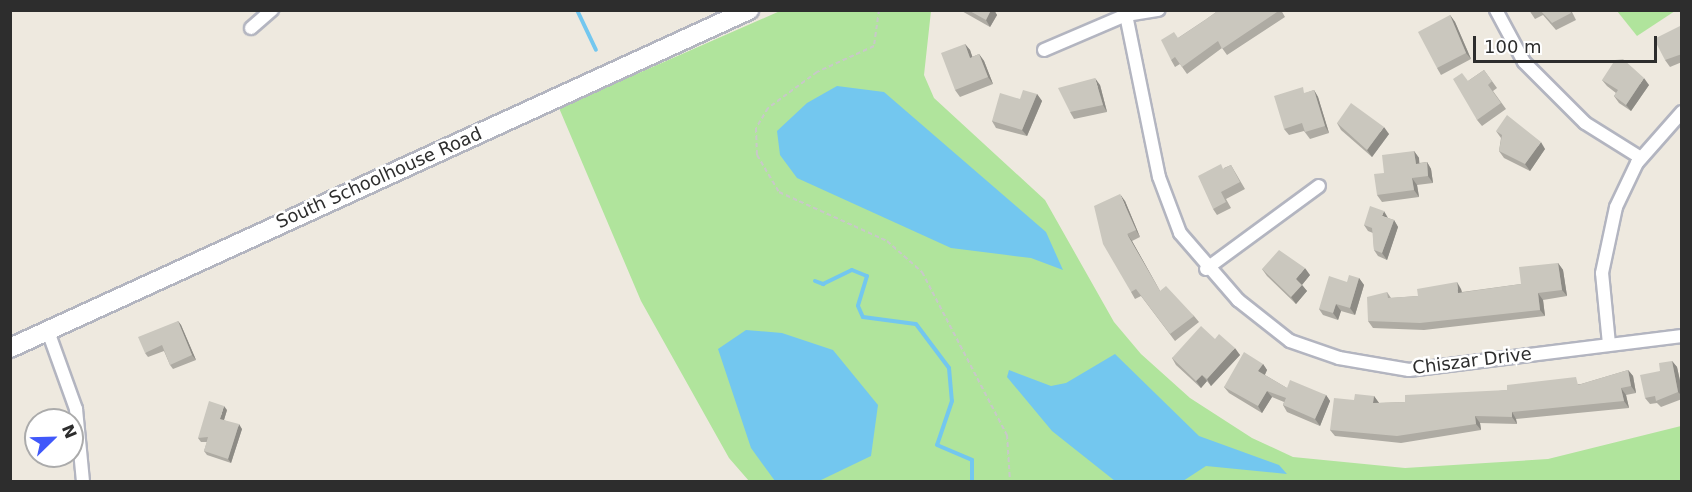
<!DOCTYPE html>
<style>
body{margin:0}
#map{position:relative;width:1692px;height:492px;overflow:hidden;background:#eee9df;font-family:"DejaVu Sans",sans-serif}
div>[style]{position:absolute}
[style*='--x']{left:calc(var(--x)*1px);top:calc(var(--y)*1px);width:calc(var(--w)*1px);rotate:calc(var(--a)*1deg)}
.green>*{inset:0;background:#b0e49c}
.water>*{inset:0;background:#73c7ef}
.stream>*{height:4px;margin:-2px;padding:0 2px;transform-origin:2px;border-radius:2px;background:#73c7ef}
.path>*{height:2px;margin-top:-1px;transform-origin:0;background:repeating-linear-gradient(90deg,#c8c8c8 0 4.5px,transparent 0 7.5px)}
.roads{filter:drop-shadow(2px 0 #b3b5c0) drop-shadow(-2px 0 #b3b5c0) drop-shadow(0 2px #b3b5c0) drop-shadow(0 -2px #b3b5c0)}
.street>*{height:12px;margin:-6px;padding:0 6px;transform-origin:6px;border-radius:6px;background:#fff}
.secondary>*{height:18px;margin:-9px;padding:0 9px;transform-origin:9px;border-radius:9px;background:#fff}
.wall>*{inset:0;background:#aeaba3}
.shaded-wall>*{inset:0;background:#8d8b85}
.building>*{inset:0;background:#cac7be}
span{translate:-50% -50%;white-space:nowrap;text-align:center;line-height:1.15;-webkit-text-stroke:5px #fff;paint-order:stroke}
.street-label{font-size:18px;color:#2d2d2d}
.frame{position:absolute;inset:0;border:12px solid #2d2d2d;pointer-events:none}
.north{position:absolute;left:24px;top:408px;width:60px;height:60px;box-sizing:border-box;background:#fff;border:2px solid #ababab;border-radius:50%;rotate:67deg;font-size:16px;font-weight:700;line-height:24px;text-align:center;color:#2d2d2d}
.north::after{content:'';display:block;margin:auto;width:21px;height:27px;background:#4058fa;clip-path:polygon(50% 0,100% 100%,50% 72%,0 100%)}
.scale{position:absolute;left:1473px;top:36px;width:184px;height:27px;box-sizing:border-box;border:3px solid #2d2d2d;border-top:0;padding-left:8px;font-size:18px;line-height:21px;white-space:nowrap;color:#2d2d2d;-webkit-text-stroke:4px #fff;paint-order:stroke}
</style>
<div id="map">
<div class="green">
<i style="clip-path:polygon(780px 11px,931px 11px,924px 75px,934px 98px,1045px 200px,1114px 322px,1141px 354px,1190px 398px,1252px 438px,1293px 457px,1405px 468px,1548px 459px,1681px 426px,1681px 481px,749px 481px,729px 458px,641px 301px,559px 108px)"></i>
<i style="clip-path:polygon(1617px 11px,1675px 11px,1637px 36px)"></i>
</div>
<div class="water">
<i style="clip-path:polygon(837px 86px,884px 92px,1046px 232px,1063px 270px,1031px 258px,951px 248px,797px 178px,780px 155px,777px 131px,807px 103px)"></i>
<i style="clip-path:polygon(746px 330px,782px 333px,833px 350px,878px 405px,871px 456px,819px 481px,775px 481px,751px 448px,718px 349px)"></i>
<i style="clip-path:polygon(1115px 354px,1199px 436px,1279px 465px,1287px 474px,1206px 466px,1183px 481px,1115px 481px,1052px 431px,1007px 377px,1009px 370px,1051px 386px,1066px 383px)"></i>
</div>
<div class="stream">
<i style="--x:577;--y:10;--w:44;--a:64.6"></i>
<i style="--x:815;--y:281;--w:9;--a:21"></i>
<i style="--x:823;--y:284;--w:32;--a:-26"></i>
<i style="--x:852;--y:270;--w:16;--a:22"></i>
<i style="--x:867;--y:276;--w:31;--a:107"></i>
<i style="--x:858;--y:306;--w:12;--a:66"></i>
<i style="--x:863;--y:317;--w:53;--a:7.5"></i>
<i style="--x:916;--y:324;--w:55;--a:53.1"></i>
<i style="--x:949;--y:368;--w:33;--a:85"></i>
<i style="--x:952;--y:401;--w:46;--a:108.8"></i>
<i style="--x:937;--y:445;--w:38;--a:23"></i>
<i style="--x:972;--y:460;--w:22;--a:90"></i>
<i style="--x:1349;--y:482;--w:37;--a:0"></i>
<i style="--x:1391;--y:482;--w:6;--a:0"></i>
</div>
<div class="path">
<i style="--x:879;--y:10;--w:36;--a:98"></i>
<i style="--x:874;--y:46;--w:63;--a:155.5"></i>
<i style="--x:817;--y:72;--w:61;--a:143.7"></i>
<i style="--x:768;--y:108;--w:23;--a:121"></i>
<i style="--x:756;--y:128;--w:27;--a:88"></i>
<i style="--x:757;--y:155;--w:43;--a:59.3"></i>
<i style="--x:779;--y:192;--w:119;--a:24.4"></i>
<i style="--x:887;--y:241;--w:47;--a:41.5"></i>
<i style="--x:922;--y:272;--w:184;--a:62.5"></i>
<i style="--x:1007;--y:435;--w:47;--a:86.3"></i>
</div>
<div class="roads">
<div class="street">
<i style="--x:1125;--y:10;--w:170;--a:78.5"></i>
<i style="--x:1159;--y:177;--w:60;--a:69.4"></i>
<i style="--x:1180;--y:233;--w:89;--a:49.1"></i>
<i style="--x:1238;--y:300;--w:66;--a:38.3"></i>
<i style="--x:1290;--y:341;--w:52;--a:19.1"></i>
<i style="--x:1339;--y:358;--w:71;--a:9.7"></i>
<i style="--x:1409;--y:370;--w:275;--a:-7.1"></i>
<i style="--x:1496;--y:10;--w:59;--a:61.7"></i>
<i style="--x:1524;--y:62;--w:86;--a:45"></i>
<i style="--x:1585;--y:123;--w:66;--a:32"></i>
<i style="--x:251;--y:28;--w:28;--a:-41"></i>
<i style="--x:1044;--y:50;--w:89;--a:-23.1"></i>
<i style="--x:1126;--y:15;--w:33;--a:-9"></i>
<i style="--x:1206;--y:269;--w:140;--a:-36.3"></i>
<i style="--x:49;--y:334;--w:80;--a:70.2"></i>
<i style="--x:76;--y:409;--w:73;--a:84.5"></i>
<i style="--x:1609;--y:344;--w:71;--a:-95.6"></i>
<i style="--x:1602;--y:273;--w:67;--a:-78"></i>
<i style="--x:1616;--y:207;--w:49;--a:-64.5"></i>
<i style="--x:1637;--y:163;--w:68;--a:-48.6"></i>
</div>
<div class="secondary">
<i style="--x:10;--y:348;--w:813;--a:-24.58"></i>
</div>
</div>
<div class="wall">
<i style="clip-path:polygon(960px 10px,994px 10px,997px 15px,990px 27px)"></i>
<i style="clip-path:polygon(1219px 10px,1281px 10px,1285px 17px,1227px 55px,1222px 48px,1187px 74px,1180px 64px,1175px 67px,1171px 60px,1178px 38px,1205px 20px)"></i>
<i style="clip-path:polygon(1529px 10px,1575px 10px,1572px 12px,1576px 20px,1556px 30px,1543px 15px,1535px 19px)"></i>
<i style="clip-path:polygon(1450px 15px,1455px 22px,1471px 59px,1441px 75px,1437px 68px)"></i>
<i style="clip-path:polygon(1682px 25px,1682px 62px,1670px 67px,1665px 60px)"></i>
<i style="clip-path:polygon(965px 44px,970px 50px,972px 57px,979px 54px,984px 61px,993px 84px,960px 97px,955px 90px)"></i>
<i style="clip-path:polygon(1484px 70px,1497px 88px,1493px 91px,1506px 109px,1482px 126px,1477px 120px,1468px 81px)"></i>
<i style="clip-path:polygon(1602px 80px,1649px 85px,1631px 111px,1619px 103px,1614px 96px,1616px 93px,1607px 86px)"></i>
<i style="clip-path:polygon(1100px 85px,1107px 112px,1074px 119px,1070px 112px)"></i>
<i style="clip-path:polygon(1314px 90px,1318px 97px,1329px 133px,1310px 139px,1304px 131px,1289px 135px,1284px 129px,1306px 93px)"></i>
<i style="clip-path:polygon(1037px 94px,1042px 101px,1027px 136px,996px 128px,992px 121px,1020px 99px)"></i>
<i style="clip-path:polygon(1337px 123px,1389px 134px,1372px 157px,1341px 130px)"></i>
<i style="clip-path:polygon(1496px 131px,1545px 149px,1530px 171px,1504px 158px,1499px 151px,1501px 138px)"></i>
<i style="clip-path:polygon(1414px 151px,1419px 158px,1419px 163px,1427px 162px,1431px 169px,1433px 183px,1417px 185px,1419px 197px,1382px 202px,1377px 195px,1384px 173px)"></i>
<i style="clip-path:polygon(1231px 165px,1245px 189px,1226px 199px,1231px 208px,1217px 215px,1213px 209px,1224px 168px)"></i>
<i style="clip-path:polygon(1125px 201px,1140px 237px,1132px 241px,1160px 291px,1194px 316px,1199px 322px,1175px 341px,1141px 296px,1135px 299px,1131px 292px)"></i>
<i style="clip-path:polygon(1388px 218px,1394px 220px,1398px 227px,1387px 260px,1378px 256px,1374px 250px,1373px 233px,1368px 231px,1364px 225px)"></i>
<i style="clip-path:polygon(1558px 263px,1563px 270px,1567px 296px,1543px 300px,1545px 316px,1424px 330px,1373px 328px,1368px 321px,1387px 292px,1391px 298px,1418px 296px,1461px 289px,1462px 292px,1521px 284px)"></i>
<i style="clip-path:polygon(1262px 269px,1310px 275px,1302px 285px,1307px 291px,1296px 304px,1267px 276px)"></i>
<i style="clip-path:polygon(1359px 278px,1364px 285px,1355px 315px,1341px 311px,1338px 320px,1323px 315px,1319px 309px,1347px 282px)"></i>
<i style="clip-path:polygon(178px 321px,181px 325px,196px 360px,173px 369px,170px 365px,164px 351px,148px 357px,145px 353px)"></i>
<i style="clip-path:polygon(1215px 339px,1240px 355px,1211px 386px,1207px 381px,1201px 388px,1176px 365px,1172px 358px)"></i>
<i style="clip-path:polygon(1672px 361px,1677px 367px,1682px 390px,1682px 399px,1661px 407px,1657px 403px,1650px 404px,1645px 398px,1660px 371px)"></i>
<i style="clip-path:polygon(1263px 364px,1267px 370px,1265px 375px,1287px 388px,1326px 395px,1330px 401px,1320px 426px,1287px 412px,1283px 405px,1284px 402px,1272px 397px,1262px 413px,1229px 393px,1224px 387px)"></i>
<i style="clip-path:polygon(1628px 370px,1633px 376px,1636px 393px,1626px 395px,1629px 408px,1516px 419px,1517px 424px,1480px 423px,1481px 430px,1401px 443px,1335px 436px,1330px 430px,1354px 400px,1374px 396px,1379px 403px,1405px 402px,1507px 390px,1581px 384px)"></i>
<i style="clip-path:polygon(227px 410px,224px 420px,242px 429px,231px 463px,207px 455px,204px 451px,207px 442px,201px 442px,198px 438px)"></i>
</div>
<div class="shaded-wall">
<i style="clip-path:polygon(991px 10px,994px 10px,997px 15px,990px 27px,986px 20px)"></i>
<i style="clip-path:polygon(1450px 15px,1455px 22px,1471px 59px,1466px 53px)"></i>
<i style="clip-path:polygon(965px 44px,970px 50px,975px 64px,970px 58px)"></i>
<i style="clip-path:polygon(979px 54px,984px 61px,993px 84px,988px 77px)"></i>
<i style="clip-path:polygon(1095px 78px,1100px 85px,1107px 112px,1103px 105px)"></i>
<i style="clip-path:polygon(1644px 78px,1649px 85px,1631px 111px,1626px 105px)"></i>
<i style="clip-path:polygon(1314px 90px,1318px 97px,1329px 133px,1325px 126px)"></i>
<i style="clip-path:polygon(1037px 94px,1042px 101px,1027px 136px,1022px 130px)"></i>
<i style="clip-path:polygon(1384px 127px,1389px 134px,1372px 157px,1367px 150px)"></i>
<i style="clip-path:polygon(1541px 142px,1545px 149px,1530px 171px,1525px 164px)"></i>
<i style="clip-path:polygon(1414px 151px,1419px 158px,1420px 171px,1416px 164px)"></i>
<i style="clip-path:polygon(1427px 162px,1431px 169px,1433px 183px,1428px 176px)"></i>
<i style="clip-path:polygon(1412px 178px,1417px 185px,1419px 197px,1414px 190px)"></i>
<i style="clip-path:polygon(1120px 194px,1125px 201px,1140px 237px,1136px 230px)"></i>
<i style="clip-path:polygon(1384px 211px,1388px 218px,1382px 216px)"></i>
<i style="clip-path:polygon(1394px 220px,1398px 227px,1387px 260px,1382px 253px)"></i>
<i style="clip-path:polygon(1127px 234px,1132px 241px,1164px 298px,1160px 291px)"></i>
<i style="clip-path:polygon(1558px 263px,1563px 270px,1567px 296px,1562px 290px)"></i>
<i style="clip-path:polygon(1305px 268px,1310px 275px,1301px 286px,1296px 279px)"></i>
<i style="clip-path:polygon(1359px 278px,1364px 285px,1355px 315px,1350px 308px)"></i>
<i style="clip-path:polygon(1457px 282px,1461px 289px,1463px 300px,1458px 293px)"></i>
<i style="clip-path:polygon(1302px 285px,1307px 291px,1296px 304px,1291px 297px)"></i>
<i style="clip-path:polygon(1538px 293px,1543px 300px,1545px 316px,1540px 310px)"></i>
<i style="clip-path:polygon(1336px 304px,1341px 311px,1338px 320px,1333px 313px)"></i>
<i style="clip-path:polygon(178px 321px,181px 325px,196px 360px,192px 355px)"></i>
<i style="clip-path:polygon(1235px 348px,1240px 355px,1211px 386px,1207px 379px)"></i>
<i style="clip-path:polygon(1672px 361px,1677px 367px,1682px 390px,1682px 396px,1678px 392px)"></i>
<i style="clip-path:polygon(1263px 364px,1267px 370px,1263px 378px,1258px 371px)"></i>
<i style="clip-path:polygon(1628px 370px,1633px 376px,1636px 393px,1631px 386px)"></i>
<i style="clip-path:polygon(1202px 375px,1207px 381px,1201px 388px,1196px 381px)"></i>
<i style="clip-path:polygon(1621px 388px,1626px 395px,1629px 408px,1624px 401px)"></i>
<i style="clip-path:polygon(1267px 391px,1272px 397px,1262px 413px,1258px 406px)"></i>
<i style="clip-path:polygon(1326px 395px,1330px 401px,1320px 426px,1315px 419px)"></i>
<i style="clip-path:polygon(1374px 396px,1379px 403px,1373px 403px)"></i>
<i style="clip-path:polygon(224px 406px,227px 410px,223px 423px,220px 419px)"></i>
<i style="clip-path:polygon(1512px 412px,1516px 419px,1517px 424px,1512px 417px)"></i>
<i style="clip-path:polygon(1475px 416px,1480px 423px,1481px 430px,1476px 424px)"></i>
<i style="clip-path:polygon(239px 424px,242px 429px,231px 463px,228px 459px)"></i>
</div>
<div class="building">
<i style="clip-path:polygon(968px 10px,991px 10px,986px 20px)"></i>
<i style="clip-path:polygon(1219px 10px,1280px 10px,1222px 49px,1218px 41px,1182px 67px,1175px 57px,1171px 60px,1161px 40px,1174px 32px,1178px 38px,1205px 20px)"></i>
<i style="clip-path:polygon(1540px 10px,1570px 10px,1571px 13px,1552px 23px)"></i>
<i style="clip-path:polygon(1450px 15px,1466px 53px,1437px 68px,1418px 32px)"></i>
<i style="clip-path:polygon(1682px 25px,1682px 54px,1665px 60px,1654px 39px)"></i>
<i style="clip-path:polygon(965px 44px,970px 58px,979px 54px,988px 77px,955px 90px,941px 53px)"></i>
<i style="clip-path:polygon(1623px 59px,1644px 78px,1626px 105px,1614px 96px,1618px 90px,1602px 80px,1615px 60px)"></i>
<i style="clip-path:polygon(1484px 70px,1492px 81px,1488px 85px,1501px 103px,1477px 120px,1453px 79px,1462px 73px,1468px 81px)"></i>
<i style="clip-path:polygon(1095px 78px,1103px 105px,1070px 112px,1058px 88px)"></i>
<i style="clip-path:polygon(1303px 87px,1304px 93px,1314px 90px,1325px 126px,1305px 132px,1302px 123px,1284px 129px,1274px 96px)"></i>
<i style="clip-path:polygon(1023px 90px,1037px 94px,1022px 130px,992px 121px,1000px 93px,1020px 99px)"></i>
<i style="clip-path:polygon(1351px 103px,1384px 127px,1367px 150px,1337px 123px)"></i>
<i style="clip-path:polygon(1507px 115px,1541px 142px,1525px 164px,1499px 151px,1502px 135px,1496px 131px)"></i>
<i style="clip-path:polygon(1414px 151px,1416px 164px,1427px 162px,1428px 176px,1412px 178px,1414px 190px,1377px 195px,1374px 174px,1384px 173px,1382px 155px)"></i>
<i style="clip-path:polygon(1221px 164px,1223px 169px,1231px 165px,1240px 182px,1221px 192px,1226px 202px,1213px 209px,1198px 176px)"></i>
<i style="clip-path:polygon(1120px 194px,1136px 230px,1127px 234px,1160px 291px,1166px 286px,1194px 316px,1170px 334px,1136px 289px,1131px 292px,1103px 244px,1094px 206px)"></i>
<i style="clip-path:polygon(1370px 206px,1384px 211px,1382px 216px,1394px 220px,1382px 253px,1374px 250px,1372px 228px,1364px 225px)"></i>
<i style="clip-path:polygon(1279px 250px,1305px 268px,1296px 279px,1302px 285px,1291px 297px,1262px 269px)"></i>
<i style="clip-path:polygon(1558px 263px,1562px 290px,1538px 293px,1540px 310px,1420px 323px,1368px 321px,1367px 297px,1387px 292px,1388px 298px,1418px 296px,1417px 289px,1457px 282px,1458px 293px,1521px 284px,1519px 267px)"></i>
<i style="clip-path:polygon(1349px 275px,1359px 278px,1350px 308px,1336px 304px,1333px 313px,1319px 309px,1329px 276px,1347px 282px)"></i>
<i style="clip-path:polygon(178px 321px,192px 355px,170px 365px,162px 345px,145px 353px,138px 337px)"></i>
<i style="clip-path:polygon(1201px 326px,1215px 339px,1219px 334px,1235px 348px,1207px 379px,1202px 375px,1196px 381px,1172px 358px)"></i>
<i style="clip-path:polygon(1244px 352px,1263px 364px,1258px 371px,1287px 388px,1290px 380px,1326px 395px,1315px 419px,1283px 405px,1286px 398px,1267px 391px,1258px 406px,1224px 387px)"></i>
<i style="clip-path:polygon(1672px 361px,1678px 392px,1656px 401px,1655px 396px,1645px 398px,1640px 375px,1660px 371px,1659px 363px)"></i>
<i style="clip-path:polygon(1628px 370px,1631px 386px,1621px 388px,1624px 401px,1512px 412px,1512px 417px,1475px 416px,1476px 424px,1397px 436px,1330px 430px,1334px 398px,1354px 400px,1355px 394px,1374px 396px,1373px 403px,1405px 402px,1405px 395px,1507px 390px,1507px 385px,1576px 377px,1578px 385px)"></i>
<i style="clip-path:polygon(209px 401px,224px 406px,220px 419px,239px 424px,228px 459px,204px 451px,208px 437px,198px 438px)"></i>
</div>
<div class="street-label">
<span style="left:379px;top:178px;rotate:-24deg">South Schoolhouse Road</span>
<span style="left:1472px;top:361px;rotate:-7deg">Chiszar Drive</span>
</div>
<div class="frame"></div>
<div class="north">N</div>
<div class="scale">100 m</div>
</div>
